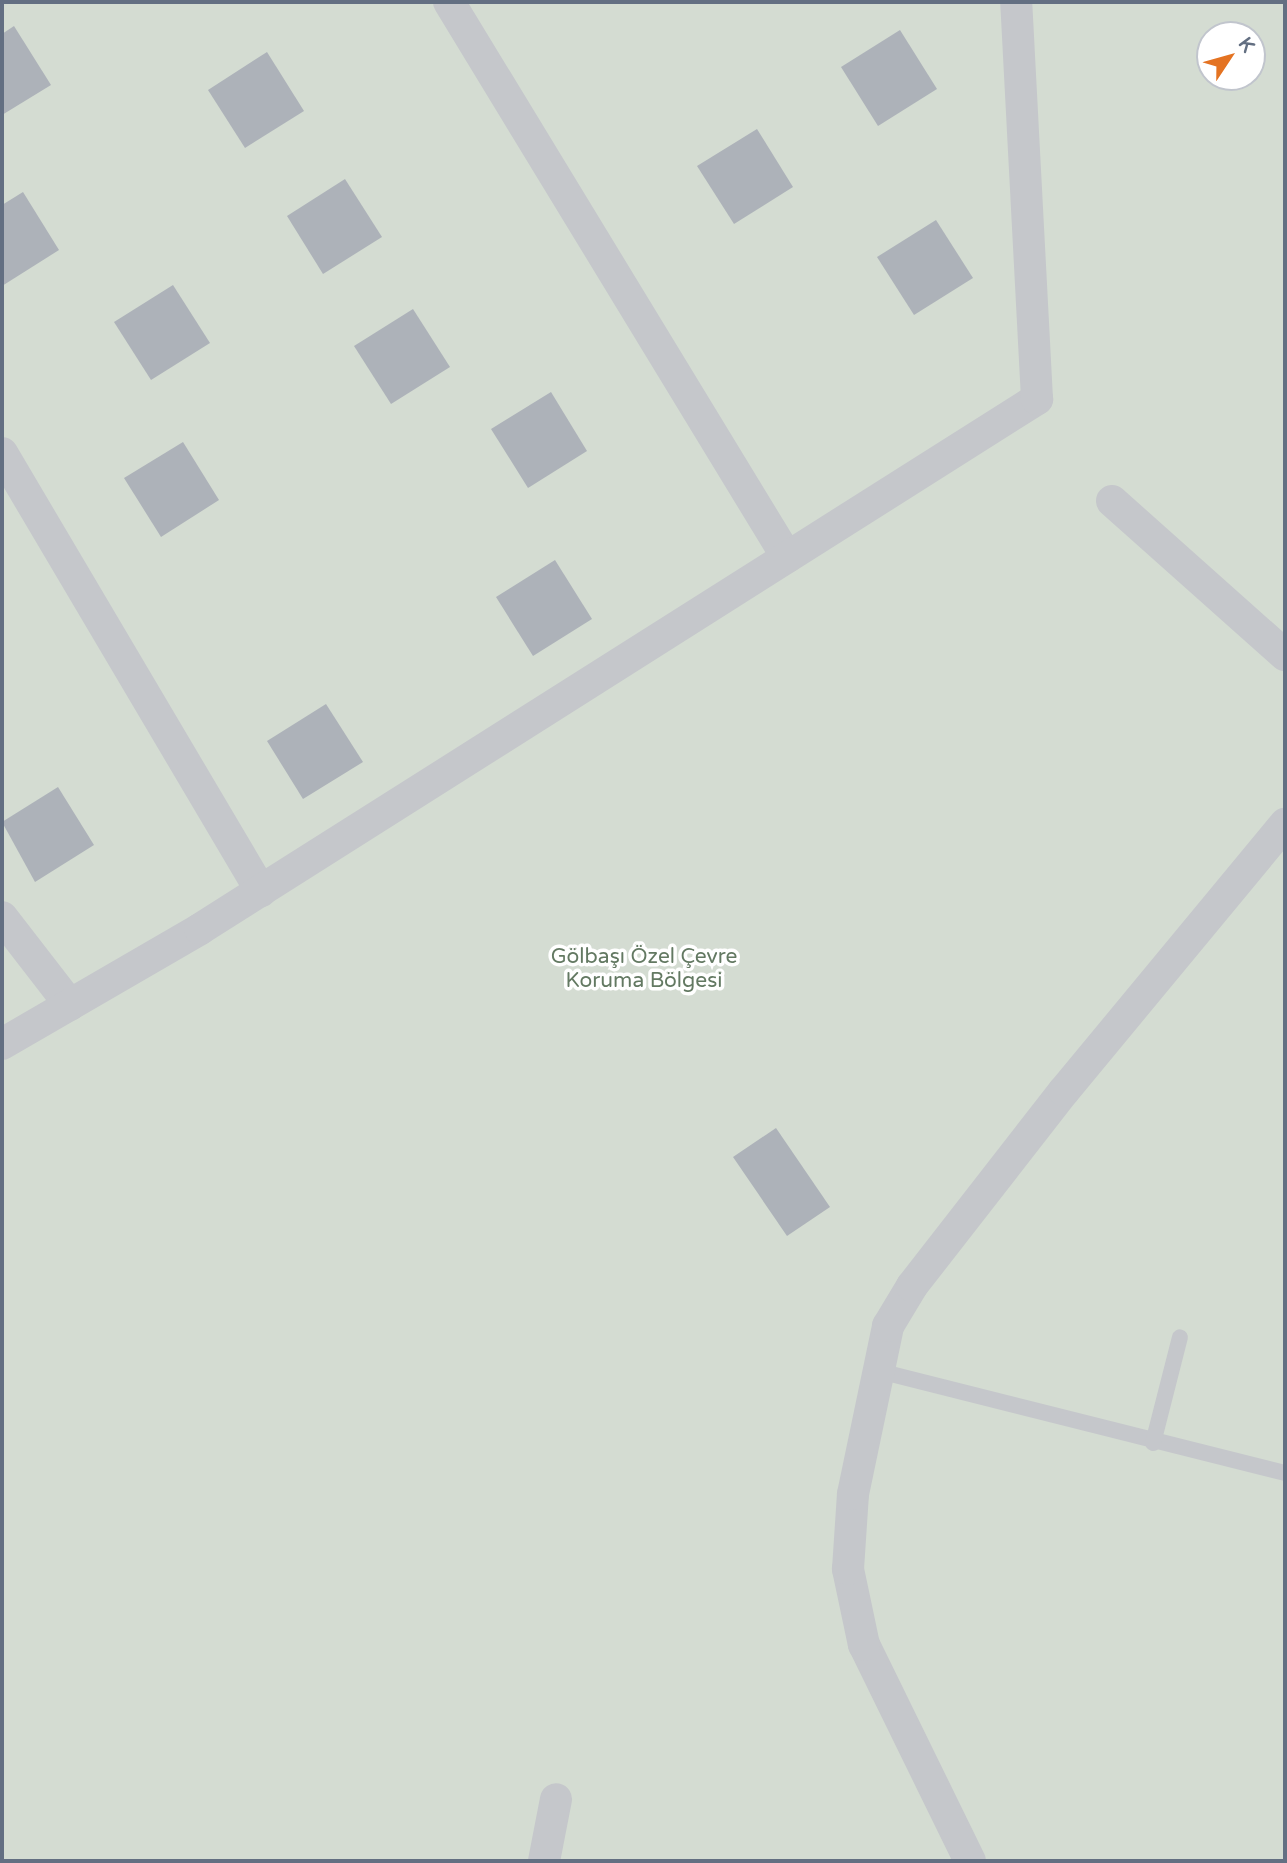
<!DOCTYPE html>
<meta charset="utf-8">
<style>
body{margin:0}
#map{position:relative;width:1287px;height:1863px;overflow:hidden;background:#f4f5f1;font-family:"Varela Round",sans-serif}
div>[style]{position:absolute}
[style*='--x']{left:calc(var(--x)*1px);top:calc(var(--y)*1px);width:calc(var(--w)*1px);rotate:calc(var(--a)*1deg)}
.green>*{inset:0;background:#d4dcd2}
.building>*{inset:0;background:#adb2b9}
.lane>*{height:16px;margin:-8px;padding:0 8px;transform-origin:8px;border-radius:8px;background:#c5c7cb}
.street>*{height:32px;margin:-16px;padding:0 16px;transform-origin:16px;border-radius:16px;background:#c5c7cb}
span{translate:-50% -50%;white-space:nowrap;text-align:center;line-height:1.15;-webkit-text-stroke:7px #fff;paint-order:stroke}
.park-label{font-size:21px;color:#637962}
.frame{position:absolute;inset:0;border:4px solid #636f82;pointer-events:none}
.north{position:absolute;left:1196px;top:21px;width:70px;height:70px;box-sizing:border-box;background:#fff;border:2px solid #c1c5cd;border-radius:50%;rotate:54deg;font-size:19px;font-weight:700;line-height:28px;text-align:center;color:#636f82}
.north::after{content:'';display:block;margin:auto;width:24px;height:32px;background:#e47322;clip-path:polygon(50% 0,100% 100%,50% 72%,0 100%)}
</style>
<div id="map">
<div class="green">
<i style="clip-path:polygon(evenodd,2px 2px,1285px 2px,1285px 1861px,2px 1861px,2px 2px,1210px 35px,1252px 35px,1252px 77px,1210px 77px,1210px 35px)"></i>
</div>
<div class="building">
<i style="clip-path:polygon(14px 26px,51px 85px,2px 115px,2px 34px)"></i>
<i style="clip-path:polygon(900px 30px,937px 89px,878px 126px,841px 67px)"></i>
<i style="clip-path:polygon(267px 52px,304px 111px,245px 148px,208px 90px)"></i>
<i style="clip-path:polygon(757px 129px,793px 187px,734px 224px,697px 166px)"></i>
<i style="clip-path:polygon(345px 179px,382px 237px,323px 274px,287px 216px)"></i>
<i style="clip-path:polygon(23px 192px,59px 250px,2px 286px,2px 205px)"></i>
<i style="clip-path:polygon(936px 220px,973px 278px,914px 315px,877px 257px)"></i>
<i style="clip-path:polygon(173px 285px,210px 343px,151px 380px,114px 322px)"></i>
<i style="clip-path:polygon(413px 309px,450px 367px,391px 404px,354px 346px)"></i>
<i style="clip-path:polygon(551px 392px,587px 451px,528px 488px,491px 429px)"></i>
<i style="clip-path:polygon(183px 442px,219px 500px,161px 537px,124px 478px)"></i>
<i style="clip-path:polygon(555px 560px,592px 619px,533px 656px,496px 597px)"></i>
<i style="clip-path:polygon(326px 704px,363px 762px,303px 799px,267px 741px)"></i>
<i style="clip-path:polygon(58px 787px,94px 845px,35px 882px,2px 822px)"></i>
<i style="clip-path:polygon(776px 1128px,830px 1207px,787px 1236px,733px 1157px)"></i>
</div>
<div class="lane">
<i style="--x:879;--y:1371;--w:419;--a:14.1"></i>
<i style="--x:1153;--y:1443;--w:109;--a:-75.7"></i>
</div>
<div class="street">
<i style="--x:449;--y:2;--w:650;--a:58.66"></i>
<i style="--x:2;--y:453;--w:509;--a:59.4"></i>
<i style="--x:1112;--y:501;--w:232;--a:41.7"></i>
<i style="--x:2;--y:917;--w:111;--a:52.3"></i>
<i style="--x:2;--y:1044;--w:229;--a:-30.1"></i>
<i style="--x:200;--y:929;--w:991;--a:-32.34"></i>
<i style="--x:1037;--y:399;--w:398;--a:-93"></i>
<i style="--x:544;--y:1861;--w:63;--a:-79"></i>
<i style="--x:970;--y:1861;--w:241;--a:-116.1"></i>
<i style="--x:864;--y:1645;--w:78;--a:-101.9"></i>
<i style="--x:848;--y:1569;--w:75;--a:-86.2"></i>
<i style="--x:853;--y:1494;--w:172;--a:-78.2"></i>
<i style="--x:888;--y:1326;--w:47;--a:-59"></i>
<i style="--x:912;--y:1286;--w:247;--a:-52.1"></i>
<i style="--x:1064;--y:1091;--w:347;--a:-50.4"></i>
</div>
<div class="park-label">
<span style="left:644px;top:969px">Gölbaşı Özel Çevre<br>Koruma Bölgesi</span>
</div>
<div class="frame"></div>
<div class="north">K</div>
</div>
